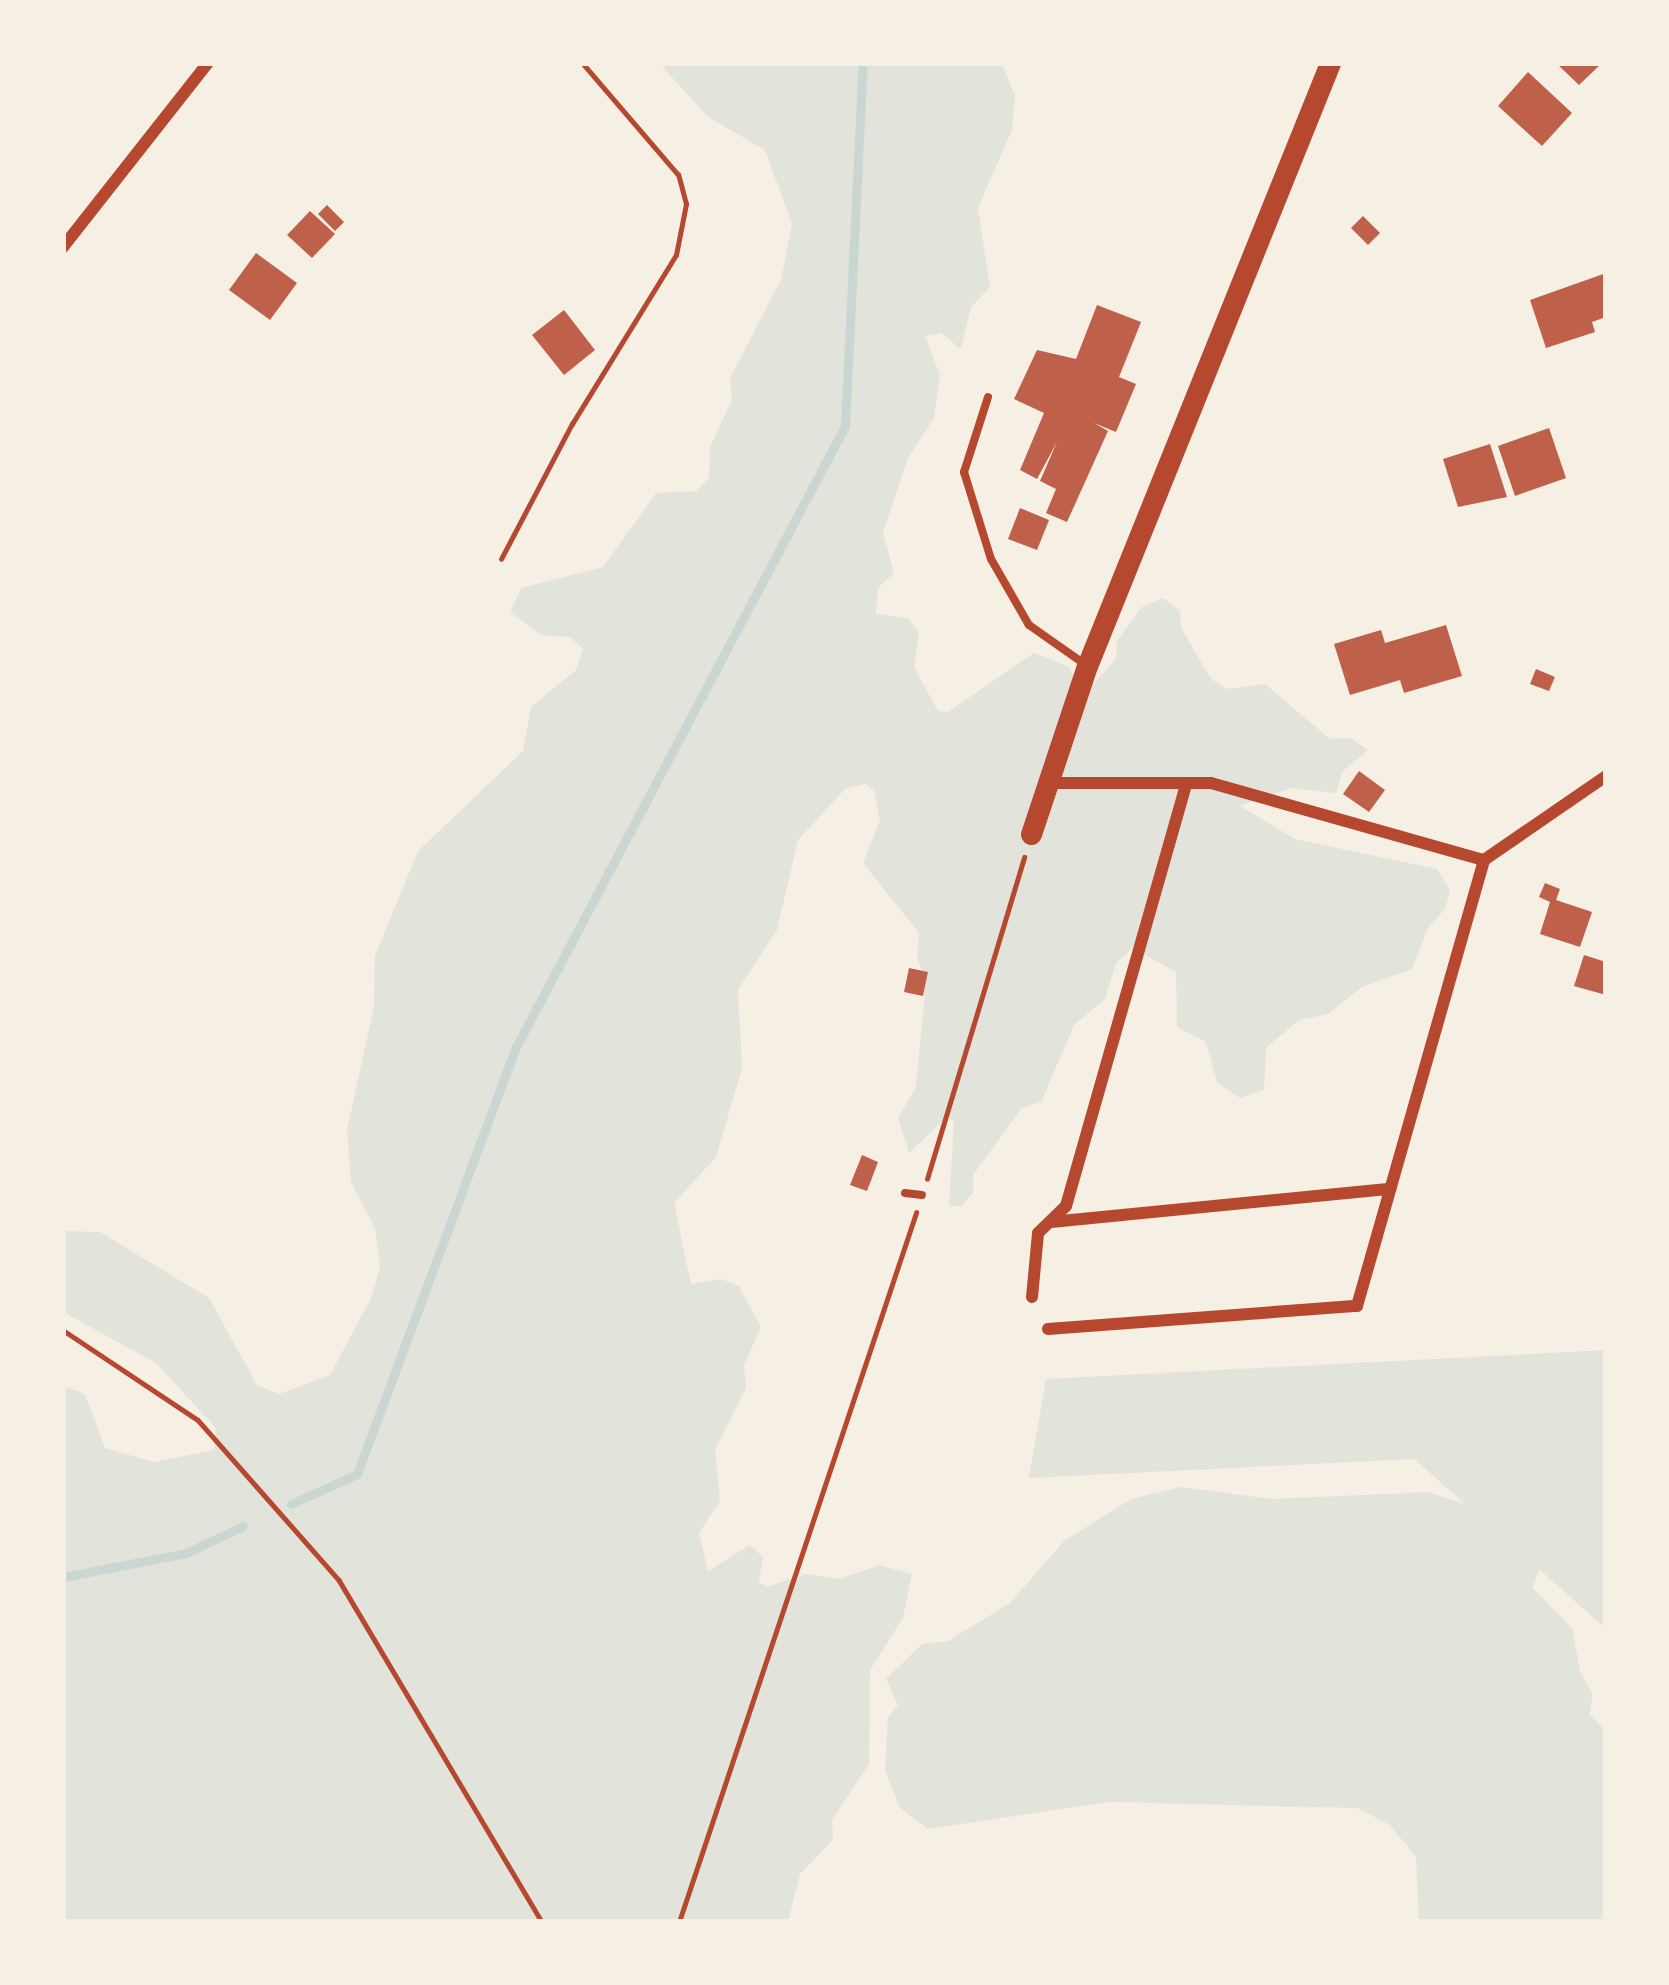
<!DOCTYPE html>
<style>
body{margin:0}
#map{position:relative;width:1669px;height:1985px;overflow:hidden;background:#f6efe4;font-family:Poppins,sans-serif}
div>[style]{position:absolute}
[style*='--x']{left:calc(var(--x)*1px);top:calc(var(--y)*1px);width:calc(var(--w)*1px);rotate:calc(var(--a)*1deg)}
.green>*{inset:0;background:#e2e4dc}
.stream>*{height:9px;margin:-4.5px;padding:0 4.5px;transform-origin:4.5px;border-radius:4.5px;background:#c9d6d2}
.building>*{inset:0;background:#bf614a}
.path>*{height:4.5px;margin:-2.25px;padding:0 2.25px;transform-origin:2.25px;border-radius:2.25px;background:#b5482f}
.service>*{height:8px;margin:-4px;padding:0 4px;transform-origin:4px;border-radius:4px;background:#b5482f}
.minor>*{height:12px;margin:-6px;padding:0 6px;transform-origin:6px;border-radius:6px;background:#b5482f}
.tertiary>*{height:21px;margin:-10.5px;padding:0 10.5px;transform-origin:10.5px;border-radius:10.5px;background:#b5482f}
span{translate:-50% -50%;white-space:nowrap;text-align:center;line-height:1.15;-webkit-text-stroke:9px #f6efe4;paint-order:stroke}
.frame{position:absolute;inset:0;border:66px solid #f6efe4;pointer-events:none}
</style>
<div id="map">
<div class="green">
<i style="clip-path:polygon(659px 63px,1002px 63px,1015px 96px,1012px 130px,978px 208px,990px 287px,971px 307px,961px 349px,941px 333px,925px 336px,940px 375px,934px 418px,908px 458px,883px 532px,894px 573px,878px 588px,876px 614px,908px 618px,919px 633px,914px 667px,938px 711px,948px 712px,1034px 653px,1069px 667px,1083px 695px,1116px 659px,1117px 641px,1142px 607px,1163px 598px,1180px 611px,1181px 628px,1211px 679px,1228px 689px,1265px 684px,1330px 739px,1351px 738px,1368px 750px,1342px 772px,1336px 793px,1291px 788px,1240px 806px,1295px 839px,1437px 869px,1450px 891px,1445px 909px,1428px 928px,1412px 969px,1362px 987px,1328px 1014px,1299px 1020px,1266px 1048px,1264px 1090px,1240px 1098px,1217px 1083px,1206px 1042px,1177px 1027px,1176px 972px,1133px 948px,1116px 963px,1105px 999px,1074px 1025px,1041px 1102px,1022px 1108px,973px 1175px,973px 1193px,961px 1207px,949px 1205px,954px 1122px,947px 1117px,909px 1153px,898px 1118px,916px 1087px,926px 980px,917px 959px,919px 933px,863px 863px,880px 820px,874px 791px,865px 784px,845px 789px,798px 840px,777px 930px,738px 990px,742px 1068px,716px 1157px,674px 1203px,691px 1284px,721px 1279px,739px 1286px,761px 1327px,744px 1365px,746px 1388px,715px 1450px,720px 1501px,699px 1533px,708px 1571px,750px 1545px,763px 1557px,759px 1582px,767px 1587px,805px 1574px,840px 1579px,879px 1565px,912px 1574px,903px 1618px,870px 1670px,869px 1764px,832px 1820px,833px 1840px,800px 1874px,788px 1922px,63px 1922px,63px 1386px,85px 1394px,105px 1448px,154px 1462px,214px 1450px,216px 1428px,156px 1363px,63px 1312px,63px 1231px,100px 1232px,209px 1298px,257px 1385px,279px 1394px,330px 1375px,372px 1296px,380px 1267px,375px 1228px,351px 1182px,347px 1130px,374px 1007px,375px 956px,418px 851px,523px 751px,531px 707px,576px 670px,583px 648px,569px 637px,541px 635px,510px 612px,521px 588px,603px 567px,656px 493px,697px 491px,709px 478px,710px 447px,732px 400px,730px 378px,781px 280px,792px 224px,765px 150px,708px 117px)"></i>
<i style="clip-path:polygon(1606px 1350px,1606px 1629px,1539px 1569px,1533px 1588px,1572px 1628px,1580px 1671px,1593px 1695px,1589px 1714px,1606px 1731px,1606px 1922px,1419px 1922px,1416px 1857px,1390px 1825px,1357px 1808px,1109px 1802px,928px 1829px,900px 1808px,885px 1771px,888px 1717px,898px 1705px,886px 1679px,922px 1644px,948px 1641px,1010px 1603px,1064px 1541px,1131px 1499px,1181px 1487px,1272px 1499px,1429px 1492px,1465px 1504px,1414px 1459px,1029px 1478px,1046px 1379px)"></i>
</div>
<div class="stream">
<i style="--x:291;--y:1504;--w:72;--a:-24.4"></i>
<i style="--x:357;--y:1474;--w:456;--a:-69.6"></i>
<i style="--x:516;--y:1047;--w:703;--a:-62.09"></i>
<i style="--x:845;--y:426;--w:363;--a:-87.2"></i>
<i style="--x:63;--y:1577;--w:125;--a:-11"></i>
<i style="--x:186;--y:1553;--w:63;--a:-25.3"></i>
</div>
<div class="building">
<i style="clip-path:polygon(1556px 63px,1602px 63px,1579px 85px)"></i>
<i style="clip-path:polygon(1528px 72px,1572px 113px,1542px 146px,1498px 106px)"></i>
<i style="clip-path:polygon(327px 205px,344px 222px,335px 231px,318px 214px)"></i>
<i style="clip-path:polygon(310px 211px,335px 234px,312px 258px,287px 235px)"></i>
<i style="clip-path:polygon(1363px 216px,1380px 233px,1368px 245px,1351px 228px)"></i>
<i style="clip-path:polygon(256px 253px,297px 283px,270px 320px,229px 290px)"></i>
<i style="clip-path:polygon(1606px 273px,1606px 317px,1592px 322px,1595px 332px,1546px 348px,1530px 300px)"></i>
<i style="clip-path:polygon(1097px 305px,1141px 322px,1119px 377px,1136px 384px,1116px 432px,1094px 423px,1108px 431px,1067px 522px,1046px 513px,1056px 489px,1040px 481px,1057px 442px,1037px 479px,1020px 470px,1044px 413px,1014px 399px,1037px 350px,1076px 359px)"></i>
<i style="clip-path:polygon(564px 310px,595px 350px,564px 375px,532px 335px)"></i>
<i style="clip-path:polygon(1549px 428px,1566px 478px,1515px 496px,1498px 446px)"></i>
<i style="clip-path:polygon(1490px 444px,1507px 497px,1458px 507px,1443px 459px)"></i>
<i style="clip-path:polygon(1020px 508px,1049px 520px,1037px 550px,1008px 539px)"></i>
<i style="clip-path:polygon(1446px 625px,1462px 676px,1404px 693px,1400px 680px,1350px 695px,1334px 644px,1381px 630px,1385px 643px)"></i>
<i style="clip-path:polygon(1536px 669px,1555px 677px,1549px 691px,1530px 684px)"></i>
<i style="clip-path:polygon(1359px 771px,1385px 790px,1369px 812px,1343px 794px)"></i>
<i style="clip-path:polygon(1545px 883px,1560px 889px,1556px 900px,1592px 912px,1580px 947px,1540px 934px,1550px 902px,1539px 897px)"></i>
<i style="clip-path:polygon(1584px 955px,1606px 962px,1606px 995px,1574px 986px)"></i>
<i style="clip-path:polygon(909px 968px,928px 972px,923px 996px,904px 992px)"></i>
<i style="clip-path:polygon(862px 1155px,878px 1162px,867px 1191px,850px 1185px)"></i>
</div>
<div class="path">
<i style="--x:501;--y:559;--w:153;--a:-62.3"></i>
<i style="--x:572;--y:424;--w:198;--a:-58.4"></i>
<i style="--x:676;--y:255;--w:52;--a:-78.9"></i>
<i style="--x:686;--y:204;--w:30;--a:-105"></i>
<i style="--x:678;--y:175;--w:148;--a:-130.6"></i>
<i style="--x:927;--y:1179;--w:336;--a:-73.2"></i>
<i style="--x:63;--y:1330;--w:162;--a:33.7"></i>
<i style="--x:198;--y:1420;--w:213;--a:48.6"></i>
<i style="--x:339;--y:1580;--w:398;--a:59.3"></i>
<i style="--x:679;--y:1922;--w:748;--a:-71.52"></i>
</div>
<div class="service">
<i style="--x:988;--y:397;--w:79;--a:107.7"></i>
<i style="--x:964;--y:472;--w:91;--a:72.8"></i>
<i style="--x:991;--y:559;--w:76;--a:60.1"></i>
<i style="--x:1029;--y:625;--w:70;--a:35.1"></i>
<i style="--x:905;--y:1193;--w:17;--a:7"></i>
</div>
<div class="minor">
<i style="--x:63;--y:247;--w:234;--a:-51.8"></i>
<i style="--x:1047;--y:783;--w:164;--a:0"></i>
<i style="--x:1211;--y:783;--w:284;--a:15.8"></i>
<i style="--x:1484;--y:860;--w:148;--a:-34.5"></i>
<i style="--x:1051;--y:1222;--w:341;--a:-5.6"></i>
<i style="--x:1032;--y:1297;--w:64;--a:-84.6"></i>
<i style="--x:1038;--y:1233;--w:39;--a:-44"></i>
<i style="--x:1066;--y:1206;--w:439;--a:-74.1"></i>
<i style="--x:1048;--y:1329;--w:310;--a:-4.3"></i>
<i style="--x:1357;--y:1306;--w:464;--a:-74.1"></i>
</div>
<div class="tertiary">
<i style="--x:1031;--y:834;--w:177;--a:-71.6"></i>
<i style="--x:1087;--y:666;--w:650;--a:-68.05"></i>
</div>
<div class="frame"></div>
</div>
